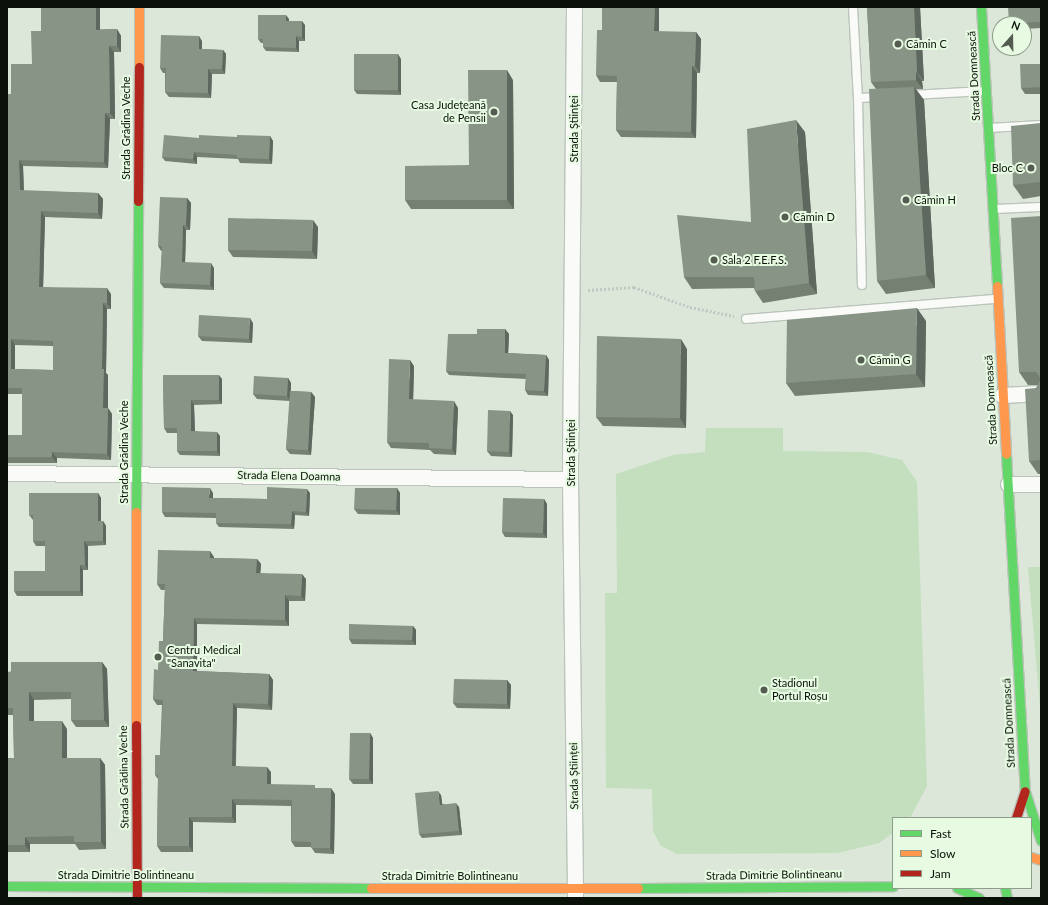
<!DOCTYPE html>
<meta charset="utf-8">
<style>
body{margin:0}
#map{position:relative;width:1048px;height:905px;overflow:hidden;background:#dce7da;font-family:Lato,sans-serif}
div>[style]{position:absolute}
[style*='--x']{left:calc(var(--x)*1px);top:calc(var(--y)*1px);width:calc(var(--w)*1px);rotate:calc(var(--a)*1deg)}
.green>*{inset:0;background:#c3dfbd}
.path>*{height:2.5px;margin-top:-1.25px;transform-origin:0;background:repeating-linear-gradient(90deg,#c4c7c3 0 2px,transparent 0 4px)}
.roads{filter:drop-shadow(1px 0 #bbc4ba) drop-shadow(-1px 0 #bbc4ba) drop-shadow(0 1px #bbc4ba) drop-shadow(0 -1px #bbc4ba)}
.lane>*{height:8px;margin:-4px;padding:0 4px;transform-origin:4px;border-radius:4px;background:#fafbf9}
.street>*{height:15px;margin:-7.5px;padding:0 7.5px;transform-origin:7.5px;border-radius:7.5px;background:#fafbf9}
.fast>*{height:9px;margin:-4.5px;padding:0 4.5px;transform-origin:4.5px;border-radius:4.5px;background:#63d668}
.slow>*{height:9px;margin:-4.5px;padding:0 4.5px;transform-origin:4.5px;border-radius:4.5px;background:#ff974d}
.jam>*{height:9px;margin:-4.5px;padding:0 4.5px;transform-origin:4.5px;border-radius:4.5px;background:#b3261e}
.wall>*{inset:0;background:#758073}
.shaded-wall>*{inset:0;background:#5f685e}
.building>*{inset:0;background:#889586}
.dots>*{width:11px;height:11px;translate:-50% -50%;box-sizing:border-box;border:2px solid #e6fbe1;border-radius:50%}
span{translate:-50% -50%;white-space:nowrap;text-align:center;line-height:1.15;-webkit-text-stroke:4px #e6fbe1;paint-order:stroke}
.poi-label{font-size:11px;color:#0a1109}
.left{translate:0 -50%;text-align:left}
.right{translate:-100% -50%;text-align:right}
.street-label{font-size:11px;color:#0a1109}
.frame{position:absolute;inset:0;border:8px solid #0a1109;pointer-events:none}
.legend{position:absolute;left:892px;top:817px;width:140px;height:72px;box-sizing:border-box;background:#e6fbe1;border:1px solid #8e9d8b;margin:0;padding:5px 7px;list-style:none;font-size:12px;color:#0a1109}
.legend li{display:flex;align-items:center;gap:8px;height:20px}
.legend b{width:20px;border:1px solid #8e9d8b}
.north{position:absolute;left:992px;top:16px;width:40px;height:40px;box-sizing:border-box;background:#e6fbe1;border:1px solid #8e9d8b;border-radius:50%;rotate:20deg;font-size:11px;font-weight:700;line-height:16px;text-align:center;color:#0a1109}
.north::after{content:'';display:block;margin:auto;width:14px;height:18px;background:#545c52;clip-path:polygon(50% 0,100% 100%,50% 72%,0 100%)}
</style>
<div id="map">
<div class="green">
<i style="clip-path:polygon(706px 428px,783px 428px,783px 451px,867px 452px,902px 460px,917px 482px,927px 786px,910px 818px,893px 818px,893px 833px,879px 843px,838px 853px,677px 854px,661px 846px,653px 831px,652px 789px,606px 788px,605px 593px,617px 593px,616px 474px,673px 455px,705px 452px)"></i>
<i style="clip-path:polygon(1028px 567px,1041px 567px,1041px 719px)"></i>
</div>
<div class="path">
<i style="--x:588;--y:290;--w:46;--a:-3.7"></i>
<i style="--x:634;--y:287;--w:59;--a:19.7"></i>
<i style="--x:690;--y:307;--w:45;--a:11.6"></i>
</div>
<div class="roads">
<div class="lane">
<i style="--x:853;--y:7;--w:91;--a:86.9"></i>
<i style="--x:858;--y:98;--w:187;--a:88.8"></i>
<i style="--x:911;--y:95;--w:74;--a:-3.1"></i>
<i style="--x:858;--y:98;--w:21;--a:-3"></i>
<i style="--x:989;--y:128;--w:52;--a:-3.3"></i>
<i style="--x:993;--y:209;--w:48;--a:-2.4"></i>
<i style="--x:746;--y:319;--w:251;--a:-4.6"></i>
</div>
<div class="street">
<i style="--x:574;--y:7;--w:472;--a:90.5"></i>
<i style="--x:570;--y:479;--w:419;--a:89.3"></i>
<i style="--x:1002;--y:395;--w:39;--a:-3"></i>
<i style="--x:7;--y:473;--w:563;--a:0.61"></i>
<i style="--x:1008;--y:484;--w:33;--a:0"></i>
</div>
<div class="fast">
<i style="--x:981;--y:7;--w:279;--a:86.7"></i>
<i style="--x:1006;--y:454;--w:338;--a:86.8"></i>
<i style="--x:1025;--y:791;--w:52;--a:72.3"></i>
<i style="--x:136;--y:512;--w:311;--a:-89.6"></i>
<i style="--x:7;--y:886;--w:364;--a:0.3"></i>
<i style="--x:638;--y:888;--w:255;--a:-0.4"></i>
<i style="--x:957;--y:888;--w:24;--a:24"></i>
<i style="--x:1005;--y:888;--w:10;--a:79"></i>
</div>
<div class="slow">
<i style="--x:139;--y:67;--w:60;--a:-90"></i>
<i style="--x:997;--y:286;--w:168;--a:86.9"></i>
<i style="--x:136;--y:725;--w:213;--a:-90"></i>
<i style="--x:1031;--y:857;--w:10;--a:17"></i>
<i style="--x:371;--y:888;--w:267;--a:0"></i>
</div>
<div class="jam">
<i style="--x:138;--y:201;--w:134;--a:-89.6"></i>
<i style="--x:136;--y:725;--w:173;--a:89.7"></i>
<i style="--x:1016;--y:818;--w:28;--a:-72"></i>
</div>
</div>
<div class="wall">
<i style="clip-path:polygon(229px 7px,267px 7px,267px 8px)"></i>
<i style="clip-path:polygon(602px 7px,659px 7px,659px 32px,696px 32px,701px 39px,700px 73px,697px 73px,696px 138px,621px 137px,616px 130px,617px 82px,600px 82px,596px 75px,602px 30px)"></i>
<i style="clip-path:polygon(867px 7px,920px 7px,924px 81px,922px 81px,923px 89px,916px 89px,924px 100px,935px 288px,886px 294px,877px 281px,876px 89px,871px 82px)"></i>
<i style="clip-path:polygon(1041px 7px,1041px 28px,1024px 29px,1024px 24px,1010px 24px,1009px 23px)"></i>
<i style="clip-path:polygon(289px 19px,289px 21px,305px 25px,305px 41px,299px 41px,299px 52px,266px 51px,263px 47px,263px 43px,261px 43px,258px 39px)"></i>
<i style="clip-path:polygon(evenodd,117px 29px,121px 36px,121px 52px,114px 52px,115px 119px,110px 119px,108px 168px,23px 166px,24px 191px,98px 193px,103px 199px,102px 219px,45px 217px,43px 287px,111px 294px,111px 309px,107px 309px,106px 373px,108px 375px,108px 408px,112px 414px,111px 460px,57px 458px,57px 463px,7px 463px,7px 435px,22px 435px,22px 394px,7px 394px,7px 94px,11px 94px,32px 64px,41px 31px,117px 29px,15px 345px,53px 346px,53px 370px,15px 369px,15px 345px)"></i>
<i style="clip-path:polygon(202px 41px,202px 49px,223px 50px,226px 54px,225px 74px,212px 74px,211px 98px,169px 97px,165px 92px,165px 73px,163px 73px,160px 68px)"></i>
<i style="clip-path:polygon(401px 59px,401px 95px,357px 94px,354px 90px)"></i>
<i style="clip-path:polygon(1041px 64px,1041px 94px,1025px 94px,1021px 88px)"></i>
<i style="clip-path:polygon(513px 80px,514px 209px,411px 209px,405px 200px,469px 165px)"></i>
<i style="clip-path:polygon(1041px 123px,1041px 196px,1023px 199px,1013px 185px)"></i>
<i style="clip-path:polygon(805px 132px,817px 294px,763px 303px,755px 291px,754px 288px,692px 289px,684px 277px,751px 222px)"></i>
<i style="clip-path:polygon(270px 136px,273px 141px,272px 164px,240px 163px,238px 159px,197px 157px,197px 164px,165px 161px,162px 157px,199px 138px)"></i>
<i style="clip-path:polygon(187px 198px,191px 203px,190px 230px,186px 230px,185px 262px,214px 268px,214px 290px,164px 288px,160px 283px,162px 251px,161px 251px,158px 246px)"></i>
<i style="clip-path:polygon(1041px 216px,1041px 474px,1038px 474px,1029px 461px,1036px 388px,1038px 385px,1028px 385px,1019px 372px)"></i>
<i style="clip-path:polygon(318px 227px,317px 259px,233px 257px,228px 250px)"></i>
<i style="clip-path:polygon(926px 321px,925px 387px,795px 396px,786px 383px)"></i>
<i style="clip-path:polygon(253px 323px,252px 343px,202px 341px,198px 336px)"></i>
<i style="clip-path:polygon(505px 329px,509px 334px,508px 353px,546px 355px,549px 360px,548px 396px,528px 395px,525px 390px,526px 379px,449px 375px,446px 371px,477px 334px)"></i>
<i style="clip-path:polygon(687px 349px,686px 428px,603px 426px,596px 417px)"></i>
<i style="clip-path:polygon(414px 366px,413px 400px,458px 408px,456px 455px,434px 454px,430px 450px,391px 448px,387px 442px)"></i>
<i style="clip-path:polygon(163px 375px,222px 379px,222px 404px,194px 405px,195px 431px,220px 436px,220px 456px,180px 455px,177px 451px,177px 433px,167px 433px,164px 428px)"></i>
<i style="clip-path:polygon(288px 378px,291px 383px,291px 391px,311px 392px,315px 397px,311px 455px,290px 454px,286px 449px,290px 401px,257px 399px,253px 394px)"></i>
<i style="clip-path:polygon(513px 415px,512px 457px,491px 456px,487px 451px)"></i>
<i style="clip-path:polygon(397px 488px,400px 493px,400px 515px,358px 514px,354px 509px)"></i>
<i style="clip-path:polygon(98px 493px,101px 498px,101px 521px,103px 521px,106px 526px,106px 545px,88px 546px,88px 570px,83px 570px,83px 596px,17px 596px,14px 591px,45px 571px,45px 546px,36px 546px,33px 541px,33px 520px,29px 515px)"></i>
<i style="clip-path:polygon(213px 493px,213px 498px,267px 499px,310px 493px,309px 516px,295px 515px,294px 529px,219px 527px,216px 523px,216px 518px,165px 517px,162px 512px)"></i>
<i style="clip-path:polygon(544px 499px,547px 504px,547px 538px,505px 537px,502px 532px)"></i>
<i style="clip-path:polygon(214px 557px,214px 558px,257px 559px,261px 564px,260px 573px,306px 579px,305px 601px,289px 601px,289px 626px,197px 624px,197px 671px,269px 674px,273px 680px,272px 710px,237px 708px,236px 766px,271px 772px,271px 785px,317px 788px,335px 794px,334px 854px,315px 853px,311px 847px,295px 847px,291px 841px,291px 806px,236px 805px,236px 823px,193px 822px,193px 852px,161px 852px,157px 846px,158px 779px,155px 775px,160px 755px,162px 705px,157px 705px,153px 699px,163px 641px,165px 590px,161px 590px,157px 584px)"></i>
<i style="clip-path:polygon(413px 626px,416px 630px,416px 645px,352px 644px,349px 639px)"></i>
<i style="clip-path:polygon(102px 662px,107px 669px,109px 727px,76px 727px,71px 720px,71px 699px,34px 700px,34px 721px,67px 729px,67px 758px,100px 758px,105px 765px,106px 849px,79px 850px,75px 844px,30px 844px,30px 852px,7px 852px,7px 758px,14px 758px,13px 715px,7px 715px,7px 672px)"></i>
<i style="clip-path:polygon(507px 680px,511px 685px,510px 709px,457px 708px,453px 703px)"></i>
<i style="clip-path:polygon(370px 733px,373px 738px,373px 784px,353px 784px,349px 779px)"></i>
<i style="clip-path:polygon(441px 795px,442px 804px,459px 807px,462px 835px,422px 838px,419px 834px)"></i>
</div>
<div class="shaded-wall">
<i style="clip-path:polygon(96px 7px,100px 7px,100px 36px,96px 30px)"></i>
<i style="clip-path:polygon(655px 7px,659px 7px,659px 38px,654px 31px)"></i>
<i style="clip-path:polygon(914px 7px,920px 7px,924px 81px,917px 72px)"></i>
<i style="clip-path:polygon(286px 15px,289px 19px,289px 25px,286px 21px)"></i>
<i style="clip-path:polygon(302px 21px,305px 25px,305px 41px,302px 37px)"></i>
<i style="clip-path:polygon(117px 29px,121px 36px,121px 52px,117px 46px)"></i>
<i style="clip-path:polygon(696px 32px,701px 39px,700px 73px,695px 66px)"></i>
<i style="clip-path:polygon(199px 36px,202px 41px,202px 54px,199px 49px)"></i>
<i style="clip-path:polygon(296px 36px,299px 41px,299px 52px,296px 48px)"></i>
<i style="clip-path:polygon(109px 46px,114px 52px,115px 119px,110px 113px)"></i>
<i style="clip-path:polygon(223px 50px,226px 54px,225px 74px,222px 69px)"></i>
<i style="clip-path:polygon(398px 54px,401px 59px,401px 95px,398px 90px)"></i>
<i style="clip-path:polygon(692px 66px,697px 73px,696px 138px,691px 132px)"></i>
<i style="clip-path:polygon(208px 69px,212px 74px,211px 98px,208px 93px)"></i>
<i style="clip-path:polygon(507px 70px,513px 80px,514px 209px,507px 200px)"></i>
<i style="clip-path:polygon(916px 72px,922px 81px,923px 89px,916px 80px)"></i>
<i style="clip-path:polygon(914px 87px,924px 100px,935px 288px,926px 275px)"></i>
<i style="clip-path:polygon(105px 113px,110px 119px,108px 168px,104px 162px)"></i>
<i style="clip-path:polygon(796px 120px,805px 132px,817px 294px,809px 283px)"></i>
<i style="clip-path:polygon(270px 136px,273px 141px,272px 164px,269px 159px)"></i>
<i style="clip-path:polygon(194px 152px,197px 157px,197px 164px,193px 159px)"></i>
<i style="clip-path:polygon(19px 160px,23px 166px,24px 197px,20px 190px)"></i>
<i style="clip-path:polygon(98px 193px,103px 199px,102px 219px,98px 213px)"></i>
<i style="clip-path:polygon(187px 198px,191px 203px,190px 230px,186px 225px)"></i>
<i style="clip-path:polygon(41px 211px,45px 217px,43px 293px,39px 287px)"></i>
<i style="clip-path:polygon(313px 220px,318px 227px,317px 259px,312px 251px)"></i>
<i style="clip-path:polygon(183px 225px,186px 230px,185px 266px,182px 262px)"></i>
<i style="clip-path:polygon(211px 263px,214px 268px,214px 290px,210px 285px)"></i>
<i style="clip-path:polygon(107px 288px,111px 294px,111px 309px,107px 303px)"></i>
<i style="clip-path:polygon(103px 303px,107px 309px,106px 373px,108px 375px,108px 414px,103px 408px,102px 369px)"></i>
<i style="clip-path:polygon(917px 308px,926px 321px,925px 387px,916px 374px)"></i>
<i style="clip-path:polygon(250px 318px,253px 323px,252px 343px,249px 339px)"></i>
<i style="clip-path:polygon(505px 329px,509px 334px,508px 358px,505px 353px)"></i>
<i style="clip-path:polygon(11px 339px,15px 345px,15px 375px,11px 369px)"></i>
<i style="clip-path:polygon(681px 339px,687px 349px,686px 428px,680px 418px)"></i>
<i style="clip-path:polygon(546px 355px,549px 360px,548px 396px,544px 391px)"></i>
<i style="clip-path:polygon(410px 360px,414px 366px,413px 406px,409px 399px)"></i>
<i style="clip-path:polygon(219px 375px,222px 379px,222px 404px,219px 400px)"></i>
<i style="clip-path:polygon(288px 378px,291px 383px,290px 401px,287px 396px)"></i>
<i style="clip-path:polygon(311px 392px,315px 397px,311px 455px,308px 450px)"></i>
<i style="clip-path:polygon(191px 400px,194px 405px,195px 436px,191px 431px)"></i>
<i style="clip-path:polygon(454px 401px,458px 408px,456px 455px,452px 449px)"></i>
<i style="clip-path:polygon(108px 408px,112px 414px,111px 460px,107px 454px)"></i>
<i style="clip-path:polygon(510px 411px,513px 415px,512px 457px,509px 452px)"></i>
<i style="clip-path:polygon(217px 432px,220px 436px,220px 456px,217px 451px)"></i>
<i style="clip-path:polygon(52px 452px,57px 458px,57px 463px,52px 457px)"></i>
<i style="clip-path:polygon(210px 488px,213px 493px,213px 502px,209px 498px)"></i>
<i style="clip-path:polygon(397px 488px,400px 493px,400px 515px,396px 510px)"></i>
<i style="clip-path:polygon(307px 489px,310px 493px,309px 516px,306px 512px)"></i>
<i style="clip-path:polygon(98px 493px,101px 498px,101px 526px,98px 521px)"></i>
<i style="clip-path:polygon(544px 499px,547px 504px,547px 538px,543px 533px)"></i>
<i style="clip-path:polygon(292px 511px,295px 515px,294px 529px,291px 524px)"></i>
<i style="clip-path:polygon(103px 521px,106px 526px,106px 545px,103px 541px)"></i>
<i style="clip-path:polygon(84px 541px,88px 546px,88px 570px,85px 565px)"></i>
<i style="clip-path:polygon(210px 551px,214px 557px,214px 563px,210px 558px)"></i>
<i style="clip-path:polygon(257px 559px,261px 564px,260px 579px,256px 573px)"></i>
<i style="clip-path:polygon(80px 565px,83px 570px,83px 596px,80px 591px)"></i>
<i style="clip-path:polygon(302px 574px,306px 579px,305px 601px,301px 596px)"></i>
<i style="clip-path:polygon(285px 595px,289px 601px,289px 626px,285px 620px)"></i>
<i style="clip-path:polygon(194px 618px,197px 624px,197px 676px,193px 671px)"></i>
<i style="clip-path:polygon(413px 626px,416px 630px,416px 645px,412px 640px)"></i>
<i style="clip-path:polygon(102px 662px,107px 669px,109px 727px,104px 720px)"></i>
<i style="clip-path:polygon(269px 674px,273px 680px,272px 710px,268px 704px)"></i>
<i style="clip-path:polygon(507px 680px,511px 685px,510px 709px,507px 704px)"></i>
<i style="clip-path:polygon(29px 692px,34px 700px,34px 729px,29px 721px)"></i>
<i style="clip-path:polygon(233px 703px,237px 708px,235px 772px,232px 766px)"></i>
<i style="clip-path:polygon(62px 721px,67px 729px,67px 765px,62px 758px)"></i>
<i style="clip-path:polygon(370px 733px,373px 738px,373px 784px,369px 779px)"></i>
<i style="clip-path:polygon(100px 758px,105px 765px,106px 849px,101px 842px)"></i>
<i style="clip-path:polygon(267px 767px,271px 772px,271px 790px,267px 784px)"></i>
<i style="clip-path:polygon(331px 788px,335px 794px,334px 854px,330px 848px)"></i>
<i style="clip-path:polygon(438px 791px,441px 795px,443px 809px,440px 805px)"></i>
<i style="clip-path:polygon(232px 799px,236px 805px,236px 823px,232px 817px)"></i>
<i style="clip-path:polygon(456px 803px,459px 807px,462px 835px,459px 831px)"></i>
<i style="clip-path:polygon(189px 817px,193px 822px,193px 852px,189px 846px)"></i>
<i style="clip-path:polygon(25px 837px,30px 844px,30px 852px,25px 845px)"></i>
</div>
<div class="building">
<i style="clip-path:polygon(evenodd,41px 7px,96px 7px,96px 30px,117px 29px,117px 46px,109px 46px,110px 113px,105px 113px,104px 162px,19px 160px,20px 190px,98px 193px,98px 213px,41px 211px,39px 287px,107px 288px,107px 303px,103px 303px,102px 369px,104px 369px,103px 408px,108px 408px,107px 454px,52px 452px,52px 457px,7px 457px,7px 435px,22px 435px,22px 388px,7px 388px,7px 94px,11px 94px,11px 64px,32px 64px,31px 31px,41px 31px,41px 7px,11px 339px,53px 341px,53px 370px,11px 369px,11px 339px)"></i>
<i style="clip-path:polygon(602px 7px,655px 7px,654px 31px,696px 32px,695px 66px,692px 66px,691px 132px,616px 130px,617px 76px,596px 75px,597px 30px,602px 30px)"></i>
<i style="clip-path:polygon(867px 7px,914px 7px,917px 72px,916px 72px,916px 80px,871px 82px)"></i>
<i style="clip-path:polygon(1008px 7px,1041px 7px,1041px 22px,1009px 23px)"></i>
<i style="clip-path:polygon(258px 15px,286px 15px,286px 21px,302px 21px,302px 37px,296px 36px,296px 48px,263px 47px,263px 39px,258px 39px)"></i>
<i style="clip-path:polygon(161px 35px,199px 36px,199px 49px,223px 50px,222px 69px,208px 69px,208px 93px,165px 92px,166px 68px,160px 68px)"></i>
<i style="clip-path:polygon(354px 54px,398px 54px,398px 90px,354px 90px)"></i>
<i style="clip-path:polygon(1020px 64px,1041px 64px,1041px 87px,1021px 88px)"></i>
<i style="clip-path:polygon(468px 70px,507px 70px,507px 200px,405px 200px,405px 166px,469px 165px)"></i>
<i style="clip-path:polygon(914px 87px,926px 275px,877px 281px,869px 89px)"></i>
<i style="clip-path:polygon(796px 120px,809px 283px,755px 291px,754px 277px,684px 277px,677px 215px,751px 222px,747px 129px)"></i>
<i style="clip-path:polygon(1041px 123px,1041px 182px,1013px 185px,1011px 126px)"></i>
<i style="clip-path:polygon(164px 135px,199px 138px,199px 135px,237px 137px,237px 135px,270px 136px,269px 159px,237px 158px,237px 155px,194px 152px,193px 159px,162px 157px)"></i>
<i style="clip-path:polygon(160px 197px,187px 198px,186px 225px,183px 225px,182px 262px,211px 263px,210px 285px,160px 283px,162px 246px,158px 246px)"></i>
<i style="clip-path:polygon(1041px 216px,1041px 460px,1029px 461px,1025px 389px,1036px 388px,1041px 379px,1036px 372px,1019px 372px,1011px 218px)"></i>
<i style="clip-path:polygon(228px 218px,313px 220px,312px 251px,228px 250px)"></i>
<i style="clip-path:polygon(917px 308px,916px 374px,786px 383px,787px 320px)"></i>
<i style="clip-path:polygon(199px 315px,250px 318px,249px 339px,198px 336px)"></i>
<i style="clip-path:polygon(477px 329px,505px 329px,505px 353px,546px 355px,544px 391px,525px 390px,526px 374px,446px 371px,448px 334px,477px 334px)"></i>
<i style="clip-path:polygon(597px 336px,681px 339px,680px 418px,596px 417px)"></i>
<i style="clip-path:polygon(389px 359px,410px 360px,409px 399px,454px 401px,452px 449px,429px 448px,429px 443px,387px 442px)"></i>
<i style="clip-path:polygon(163px 375px,219px 375px,219px 400px,191px 400px,191px 431px,217px 432px,217px 451px,177px 451px,177px 428px,164px 428px)"></i>
<i style="clip-path:polygon(254px 376px,288px 378px,287px 396px,253px 394px)"></i>
<i style="clip-path:polygon(290px 391px,311px 392px,308px 450px,286px 449px)"></i>
<i style="clip-path:polygon(488px 410px,510px 411px,509px 452px,487px 451px)"></i>
<i style="clip-path:polygon(162px 487px,210px 488px,209px 498px,267px 499px,267px 487px,307px 489px,306px 512px,292px 511px,291px 524px,216px 523px,216px 513px,162px 512px)"></i>
<i style="clip-path:polygon(355px 488px,397px 488px,396px 510px,354px 509px)"></i>
<i style="clip-path:polygon(29px 493px,98px 493px,98px 521px,103px 521px,103px 541px,84px 541px,85px 565px,80px 565px,80px 591px,14px 591px,14px 571px,45px 571px,45px 541px,33px 541px,33px 515px,29px 515px)"></i>
<i style="clip-path:polygon(503px 498px,544px 499px,543px 533px,502px 532px)"></i>
<i style="clip-path:polygon(158px 550px,210px 551px,210px 558px,257px 559px,256px 573px,302px 574px,301px 596px,285px 595px,285px 620px,194px 618px,193px 671px,269px 674px,268px 704px,233px 703px,232px 766px,267px 767px,267px 784px,315px 785px,315px 788px,331px 788px,330px 848px,311px 848px,311px 842px,291px 841px,292px 800px,232px 799px,232px 817px,189px 817px,189px 846px,157px 846px,158px 775px,155px 775px,155px 755px,160px 755px,163px 700px,153px 699px,154px 669px,158px 670px,159px 641px,163px 641px,165px 584px,157px 584px)"></i>
<i style="clip-path:polygon(349px 624px,413px 626px,412px 640px,349px 639px)"></i>
<i style="clip-path:polygon(11px 662px,102px 662px,104px 720px,71px 720px,71px 692px,29px 692px,29px 721px,62px 721px,62px 758px,100px 758px,101px 842px,74px 842px,74px 836px,25px 837px,25px 845px,7px 845px,7px 758px,14px 758px,13px 708px,7px 708px,7px 672px,11px 672px)"></i>
<i style="clip-path:polygon(454px 679px,507px 680px,507px 704px,453px 703px)"></i>
<i style="clip-path:polygon(350px 733px,370px 733px,369px 779px,349px 779px)"></i>
<i style="clip-path:polygon(438px 791px,440px 805px,456px 803px,459px 831px,419px 834px,415px 793px)"></i>
</div>
<div class="dots">
<i style="left:898px;top:44px;background:#545c52"></i>
<i style="left:494px;top:112px;background:#545c52"></i>
<i style="left:1031px;top:168px;background:#545c52"></i>
<i style="left:906px;top:200px;background:#545c52"></i>
<i style="left:785px;top:217px;background:#545c52"></i>
<i style="left:714px;top:260px;background:#545c52"></i>
<i style="left:861px;top:360px;background:#545c52"></i>
<i style="left:158px;top:657px;background:#545c52"></i>
<i style="left:764px;top:690px;background:#545c52"></i>
</div>
<div class="poi-label">
<span class="left" style="left:906px;top:44px">Cămin C</span>
<span class="right" style="left:486px;top:112px">Casa Județeană<br>de Pensii</span>
<span class="right" style="left:1023px;top:168px">Bloc C</span>
<span class="left" style="left:914px;top:200px">Cămin H</span>
<span class="left" style="left:793px;top:217px">Cămin D</span>
<span class="left" style="left:722px;top:260px">Sala 2 F.E.F.S.</span>
<span class="left" style="left:869px;top:360px">Cămin G</span>
<span class="left" style="left:167px;top:657px">Centru Medical<br>"Sanavita"</span>
<span class="left" style="left:772px;top:690px">Stadionul<br>Portul Roșu</span>
</div>
<div class="street-label">
<span style="left:974px;top:76px;rotate:-93deg">Strada Domnească</span>
<span style="left:126px;top:128px;rotate:-90deg">Strada Grădina Veche</span>
<span style="left:574px;top:129px;rotate:-90deg">Strada Științei</span>
<span style="left:991px;top:400px;rotate:-93deg">Strada Domnească</span>
<span style="left:124px;top:452px;rotate:-90deg">Strada Grădina Veche</span>
<span style="left:571px;top:453px;rotate:-90deg">Strada Științei</span>
<span style="left:289px;top:476px;rotate:1deg">Strada Elena Doamna</span>
<span style="left:1009px;top:723px;rotate:-93deg">Strada Domnească</span>
<span style="left:574px;top:776px;rotate:-91deg">Strada Științei</span>
<span style="left:124px;top:777px;rotate:-91deg">Strada Grădina Veche</span>
<span style="left:126px;top:875px">Strada Dimitrie Bolintineanu</span>
<span style="left:774px;top:875px;rotate:-1deg">Strada Dimitrie Bolintineanu</span>
<span style="left:450px;top:876px">Strada Dimitrie Bolintineanu</span>
</div>
<div class="frame"></div>
<ul class="legend">
<li><b style="height:5px;background:#63d668"></b>Fast</li>
<li><b style="height:5px;background:#ff974d"></b>Slow</li>
<li><b style="height:5px;background:#b3261e"></b>Jam</li>
</ul>
<div class="north">N</div>
</div>
